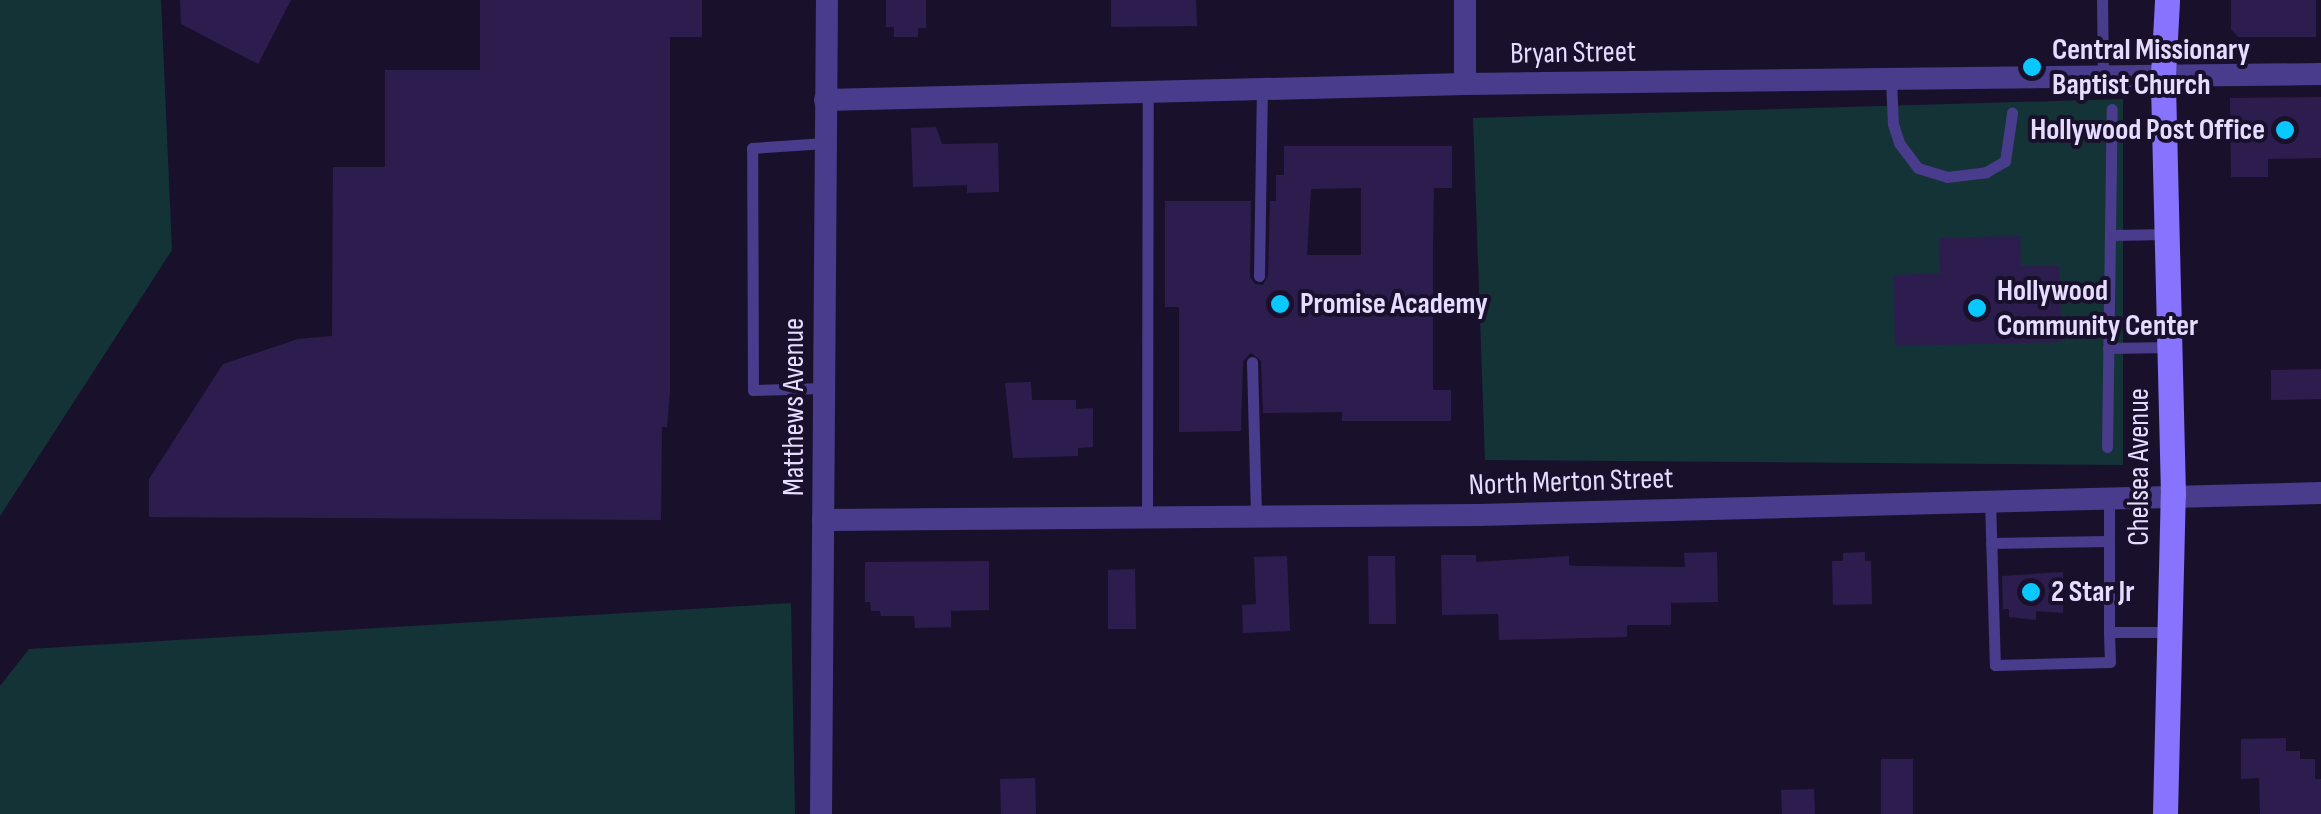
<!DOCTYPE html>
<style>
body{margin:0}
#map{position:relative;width:2321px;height:814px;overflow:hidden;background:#19112c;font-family:"Sofia Sans Condensed",sans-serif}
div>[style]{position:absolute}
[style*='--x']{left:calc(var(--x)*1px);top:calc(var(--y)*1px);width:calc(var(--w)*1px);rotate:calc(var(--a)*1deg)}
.green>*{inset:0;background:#143337}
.building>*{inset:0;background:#2d1d4e}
.lane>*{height:11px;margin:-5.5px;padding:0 5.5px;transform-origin:5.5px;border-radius:5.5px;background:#493c8c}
.street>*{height:22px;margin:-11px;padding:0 11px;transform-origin:11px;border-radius:11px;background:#493c8c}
.secondary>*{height:25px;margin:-12.5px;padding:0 12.5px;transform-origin:12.5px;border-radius:12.5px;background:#8873ff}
.dots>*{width:28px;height:28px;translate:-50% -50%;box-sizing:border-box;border:5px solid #19112c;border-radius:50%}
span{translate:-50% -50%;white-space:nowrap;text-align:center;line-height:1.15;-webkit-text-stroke:8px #19112c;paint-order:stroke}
.poi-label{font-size:30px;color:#e5dcff;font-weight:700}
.left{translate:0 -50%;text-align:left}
.right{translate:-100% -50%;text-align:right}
.street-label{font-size:30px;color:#e5dcff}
</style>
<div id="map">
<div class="green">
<i style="clip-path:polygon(0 0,161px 0,172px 250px,0 516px)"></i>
<i style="clip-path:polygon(2123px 99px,2123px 465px,1485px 460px,1473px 118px)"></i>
<i style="clip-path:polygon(791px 603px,795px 814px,0 814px,0 686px,29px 649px)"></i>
</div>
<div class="building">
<i style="clip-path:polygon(180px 0,291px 0,258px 64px,181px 24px)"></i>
<i style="clip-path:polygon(480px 0,702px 0,702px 37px,670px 37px,670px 392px,667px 427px,662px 427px,661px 520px,149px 517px,149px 479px,223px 364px,298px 339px,332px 336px,333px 167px,385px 167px,385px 70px,480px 70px)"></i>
<i style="clip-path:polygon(886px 0,926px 0,926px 28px,918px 28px,918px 37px,894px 37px,894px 27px,886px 27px)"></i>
<i style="clip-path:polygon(1111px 0,1196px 0,1197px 26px,1111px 27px)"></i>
<i style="clip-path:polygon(2231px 0,2316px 0,2316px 37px,2238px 37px,2231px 29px)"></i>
<i style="clip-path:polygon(2321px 97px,2321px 158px,2268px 159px,2268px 177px,2231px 177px,2230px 98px)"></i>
<i style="clip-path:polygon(936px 127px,942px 144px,998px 143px,999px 192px,967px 193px,967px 185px,913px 187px,911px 128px)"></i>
<i style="clip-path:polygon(evenodd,1284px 146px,1452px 146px,1452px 188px,1434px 188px,1433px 247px,1433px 390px,1451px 390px,1451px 421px,1342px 421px,1342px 412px,1263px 413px,1261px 361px,1251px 353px,1243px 361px,1241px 431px,1179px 432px,1179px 307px,1165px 307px,1165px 201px,1251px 201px,1250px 277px,1255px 284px,1263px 285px,1268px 276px,1270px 201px,1276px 201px,1276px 175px,1284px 175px,1284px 146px,1361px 188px,1361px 255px,1307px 255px,1311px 189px,1361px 188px)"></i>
<i style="clip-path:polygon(2020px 236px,2021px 266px,2059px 266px,2062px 342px,1895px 346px,1893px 275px,1940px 273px,1939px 238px)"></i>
<i style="clip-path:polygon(2321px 369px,2321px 399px,2271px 400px,2271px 370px)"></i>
<i style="clip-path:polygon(1031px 382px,1032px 400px,1076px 400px,1076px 409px,1093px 408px,1093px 447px,1078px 448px,1078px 456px,1013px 458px,1005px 383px)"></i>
<i style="clip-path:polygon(1717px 552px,1718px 602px,1671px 603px,1671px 625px,1627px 625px,1627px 637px,1499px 640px,1498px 614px,1442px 615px,1441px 555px,1476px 555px,1476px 562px,1569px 556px,1569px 565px,1576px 566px,1685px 567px,1684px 553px)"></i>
<i style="clip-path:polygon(1865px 552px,1865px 561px,1871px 561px,1872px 604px,1833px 605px,1832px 561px,1843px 561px,1843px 553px)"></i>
<i style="clip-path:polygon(1287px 556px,1290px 631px,1243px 633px,1242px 605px,1256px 604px,1254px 557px)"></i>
<i style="clip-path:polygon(1368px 556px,1395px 556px,1396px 624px,1369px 624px)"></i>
<i style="clip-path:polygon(989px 561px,989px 610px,951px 611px,951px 627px,915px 628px,914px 616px,881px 616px,880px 611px,871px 611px,870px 602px,865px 602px,865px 562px)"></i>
<i style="clip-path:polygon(1135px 569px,1136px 629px,1108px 629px,1108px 570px)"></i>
<i style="clip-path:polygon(2063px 572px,2063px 613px,2036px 611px,2036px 620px,2009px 617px,2009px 609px,2003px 609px,2002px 576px)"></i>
<i style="clip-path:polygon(2286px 738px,2286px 751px,2300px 751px,2300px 759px,2315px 759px,2315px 779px,2321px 779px,2321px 814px,2260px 814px,2259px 778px,2241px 779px,2241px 739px)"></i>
<i style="clip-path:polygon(1881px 759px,1913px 759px,1913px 814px,1881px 814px)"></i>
<i style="clip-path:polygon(1035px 778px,1036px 814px,1001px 814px,1000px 779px)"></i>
<i style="clip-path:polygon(1814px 789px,1815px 814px,1782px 814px,1781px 790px)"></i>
</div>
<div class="lane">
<i style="--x:2102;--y:0;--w:76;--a:89.2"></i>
<i style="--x:1891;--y:79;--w:45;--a:87.5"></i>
<i style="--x:1893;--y:124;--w:20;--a:72"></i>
<i style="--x:1899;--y:143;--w:31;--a:53"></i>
<i style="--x:1918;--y:168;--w:30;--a:17"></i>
<i style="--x:1947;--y:177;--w:39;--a:-7"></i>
<i style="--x:1986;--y:172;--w:22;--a:-30"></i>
<i style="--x:2005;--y:161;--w:49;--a:-81.7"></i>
<i style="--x:2113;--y:235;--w:54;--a:-1.1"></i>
<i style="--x:1259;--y:276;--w:186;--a:-89.1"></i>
<i style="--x:2108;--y:348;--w:62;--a:-0.9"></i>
<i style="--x:1252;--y:362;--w:154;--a:88.5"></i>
<i style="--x:824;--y:388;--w:71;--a:178.4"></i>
<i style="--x:753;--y:390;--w:242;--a:-90.2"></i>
<i style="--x:752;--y:148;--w:73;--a:-3.9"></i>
<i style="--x:2107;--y:447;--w:338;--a:-89.2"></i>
<i style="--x:2109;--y:496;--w:136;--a:90"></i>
<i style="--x:1990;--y:500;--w:165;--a:88.3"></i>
<i style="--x:1995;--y:665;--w:115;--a:-1.5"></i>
<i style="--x:2110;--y:662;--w:30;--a:-92"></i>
<i style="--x:2109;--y:632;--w:61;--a:0"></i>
<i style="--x:1147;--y:518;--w:426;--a:-89.9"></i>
<i style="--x:1991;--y:543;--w:118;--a:-1"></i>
</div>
<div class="street">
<i style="--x:1465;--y:84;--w:84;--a:-90"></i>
<i style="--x:825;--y:100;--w:640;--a:-1.43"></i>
<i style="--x:1465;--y:84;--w:856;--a:-0.67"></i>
<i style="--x:823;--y:520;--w:655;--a:-0.44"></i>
<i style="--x:1478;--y:515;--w:843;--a:-1.49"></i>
<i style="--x:821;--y:814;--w:814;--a:-89.58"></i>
</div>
<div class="secondary">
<i style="--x:2165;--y:814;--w:320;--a:-88.6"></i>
<i style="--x:2173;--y:494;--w:419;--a:-91.4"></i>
<i style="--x:2163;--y:75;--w:75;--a:-86.9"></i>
</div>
<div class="dots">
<i style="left:2032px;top:67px;background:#08c8ff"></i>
<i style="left:2285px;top:130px;background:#08c8ff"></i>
<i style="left:1280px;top:304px;background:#08c8ff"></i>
<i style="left:1977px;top:308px;background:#08c8ff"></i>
<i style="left:2031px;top:592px;background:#08c8ff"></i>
</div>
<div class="poi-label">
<span class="left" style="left:2052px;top:67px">Central Missionary<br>Baptist Church</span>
<span class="right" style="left:2265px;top:130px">Hollywood Post Office</span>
<span class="left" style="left:1997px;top:308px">Hollywood<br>Community Center</span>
<span class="left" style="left:1300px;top:304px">Promise Academy</span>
<span class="left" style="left:2051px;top:592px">2 Star Jr</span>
</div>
<div class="street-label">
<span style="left:1573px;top:53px;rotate:-1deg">Bryan Street</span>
<span style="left:794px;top:407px;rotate:-90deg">Matthews Avenue</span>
<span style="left:2139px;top:467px;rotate:-90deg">Chelsea Avenue</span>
<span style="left:1571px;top:482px;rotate:-2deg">North Merton Street</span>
</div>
</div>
